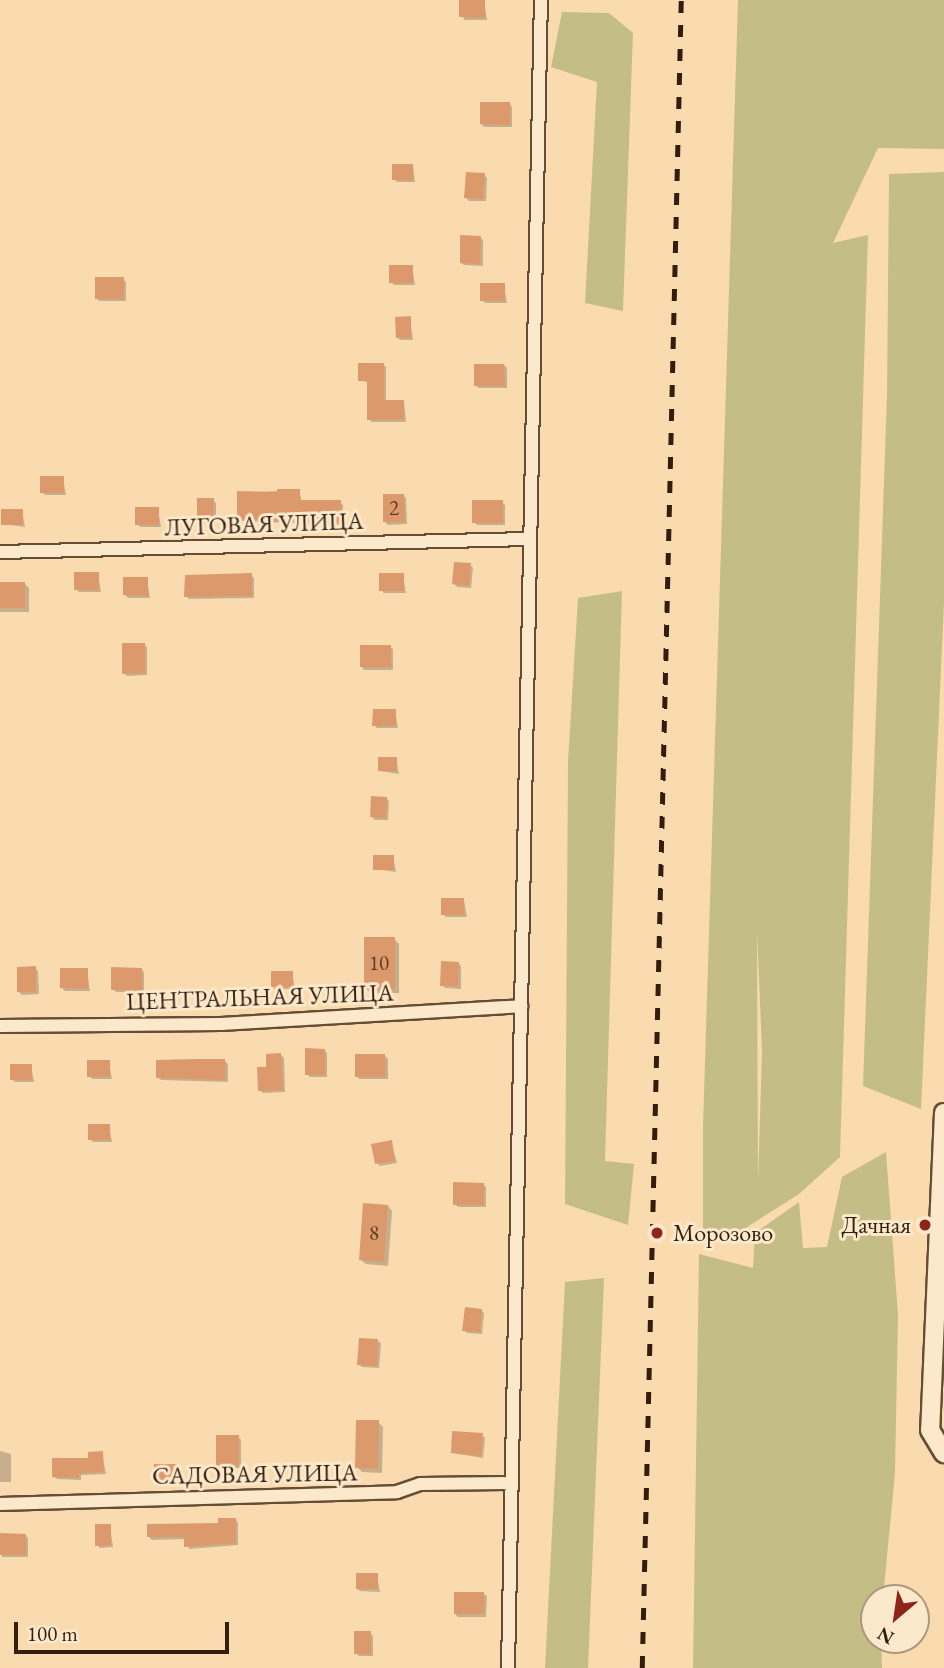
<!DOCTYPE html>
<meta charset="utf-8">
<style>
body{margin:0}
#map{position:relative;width:944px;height:1668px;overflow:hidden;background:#fadbaf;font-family:"EB Garamond",serif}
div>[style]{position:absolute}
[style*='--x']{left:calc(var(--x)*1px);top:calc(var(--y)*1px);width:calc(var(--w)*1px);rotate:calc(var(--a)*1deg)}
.green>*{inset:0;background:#c4be86}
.shadow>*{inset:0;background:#0003}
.building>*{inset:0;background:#dc9a6c}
.roads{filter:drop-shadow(2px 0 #654d36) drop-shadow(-2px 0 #654d36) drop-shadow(0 2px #654d36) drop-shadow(0 -2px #654d36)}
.street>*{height:12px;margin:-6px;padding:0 6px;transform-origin:6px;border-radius:6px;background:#fce8cb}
.secondary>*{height:18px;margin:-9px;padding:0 9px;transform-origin:9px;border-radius:9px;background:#fce8cb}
.rail>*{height:4.5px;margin-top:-2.25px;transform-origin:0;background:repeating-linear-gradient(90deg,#331e0e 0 12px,transparent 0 24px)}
.dots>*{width:19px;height:19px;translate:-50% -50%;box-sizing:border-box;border:4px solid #fce8cb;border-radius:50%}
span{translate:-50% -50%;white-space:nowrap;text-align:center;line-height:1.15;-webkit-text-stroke:6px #fce8cb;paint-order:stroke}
.number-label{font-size:21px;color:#5d3d26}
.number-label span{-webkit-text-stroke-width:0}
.street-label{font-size:24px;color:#331e0e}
.poi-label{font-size:24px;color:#331e0e}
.right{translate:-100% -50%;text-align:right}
.left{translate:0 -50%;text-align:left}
.north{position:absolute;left:860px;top:1584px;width:70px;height:70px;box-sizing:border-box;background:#fce8cb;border:2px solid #ac977f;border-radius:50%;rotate:209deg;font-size:19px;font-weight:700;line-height:28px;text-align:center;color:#331e0e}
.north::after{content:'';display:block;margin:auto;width:24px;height:32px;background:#8f2418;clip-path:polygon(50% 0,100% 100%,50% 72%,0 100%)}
.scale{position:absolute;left:14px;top:1622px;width:215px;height:32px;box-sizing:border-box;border:4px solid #331e0e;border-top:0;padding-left:9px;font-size:21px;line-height:24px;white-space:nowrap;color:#331e0e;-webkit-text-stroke:5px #fce8cb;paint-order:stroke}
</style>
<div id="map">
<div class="green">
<i style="clip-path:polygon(evenodd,738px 0,944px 0,944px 149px,878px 148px,833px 243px,868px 235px,840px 1157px,799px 1194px,733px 1236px,703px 1231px,703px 1126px,738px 0,757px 932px,762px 1051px,758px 1182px,758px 1181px,757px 932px)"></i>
<i style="clip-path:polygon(562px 12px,609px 13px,633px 33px,623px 311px,585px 303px,597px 82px,551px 67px)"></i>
<i style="clip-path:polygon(944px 172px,944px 603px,921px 1109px,863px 1086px,887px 395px,889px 174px)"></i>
<i style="clip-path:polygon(622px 591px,605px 1161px,634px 1164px,628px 1225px,565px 1204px,568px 761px,578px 598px)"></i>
<i style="clip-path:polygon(886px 1152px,898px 1315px,895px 1473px,883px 1598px,874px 1598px,874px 1640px,881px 1640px,882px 1668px,693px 1668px,699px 1254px,753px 1268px,755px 1233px,799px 1202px,803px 1248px,827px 1247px,842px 1177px)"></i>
<i style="clip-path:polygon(604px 1278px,588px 1668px,545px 1668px,565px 1282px)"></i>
</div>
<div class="shadow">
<i style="clip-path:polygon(461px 0,484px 0,487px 20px,464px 20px)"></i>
<i style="clip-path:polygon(510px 104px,512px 107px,512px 127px,484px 127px,481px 124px)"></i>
<i style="clip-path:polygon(413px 166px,415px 182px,397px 182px,394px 179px)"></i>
<i style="clip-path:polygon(484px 175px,487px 178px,486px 201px,469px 201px,466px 198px)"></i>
<i style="clip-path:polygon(480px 237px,483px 240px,483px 266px,464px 265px,461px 263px)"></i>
<i style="clip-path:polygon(412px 267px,415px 285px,394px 285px,391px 282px)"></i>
<i style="clip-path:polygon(123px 279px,126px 282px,126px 301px,99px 301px,96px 298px)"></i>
<i style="clip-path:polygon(504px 285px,507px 303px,485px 303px,482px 300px)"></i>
<i style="clip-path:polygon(410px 318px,413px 340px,400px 340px,397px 337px)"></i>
<i style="clip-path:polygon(383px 364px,386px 367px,386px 402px,404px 402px,406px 422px,372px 422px,369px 419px,369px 383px,360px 380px)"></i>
<i style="clip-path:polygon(504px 365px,507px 368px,507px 388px,478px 388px,476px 385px)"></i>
<i style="clip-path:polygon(63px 478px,66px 495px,45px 495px,42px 492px)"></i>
<i style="clip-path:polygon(299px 490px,302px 502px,340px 502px,343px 505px,343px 525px,241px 521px,238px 518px,239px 493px)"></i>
<i style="clip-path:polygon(403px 495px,406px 498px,407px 524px,388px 525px,385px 522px)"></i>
<i style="clip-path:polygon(213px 500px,216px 503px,216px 523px,201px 523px,198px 520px)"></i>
<i style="clip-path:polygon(502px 502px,505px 505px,505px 525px,477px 525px,474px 522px)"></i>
<i style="clip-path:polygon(158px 509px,161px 527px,140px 527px,137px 524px)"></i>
<i style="clip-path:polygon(22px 511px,25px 527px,3px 524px)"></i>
<i style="clip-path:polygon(470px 565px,473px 568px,471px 588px,457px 587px,454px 584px)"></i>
<i style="clip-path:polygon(98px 574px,101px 592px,79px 592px,76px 589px)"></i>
<i style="clip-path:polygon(251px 575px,254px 578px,254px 598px,189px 599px,186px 596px)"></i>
<i style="clip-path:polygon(403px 575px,406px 593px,384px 593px,381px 590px)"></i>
<i style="clip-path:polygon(147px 579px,150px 598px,128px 598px,125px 595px)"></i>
<i style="clip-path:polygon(0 583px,24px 583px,29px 588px,29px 612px,0 612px)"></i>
<i style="clip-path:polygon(144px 645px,147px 647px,147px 675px,127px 676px,124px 673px)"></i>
<i style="clip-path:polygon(390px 647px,393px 649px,393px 670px,364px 670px,362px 667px)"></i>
<i style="clip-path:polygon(395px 711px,398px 728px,377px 728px,374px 725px)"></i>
<i style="clip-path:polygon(396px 759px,399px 774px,379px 771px)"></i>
<i style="clip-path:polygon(386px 798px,389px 801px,388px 820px,375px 820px,372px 817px)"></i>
<i style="clip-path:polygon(393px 857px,396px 872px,375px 869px)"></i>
<i style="clip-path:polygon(464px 900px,467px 917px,446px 917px,443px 914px)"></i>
<i style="clip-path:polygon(394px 939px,399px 944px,399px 993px,370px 993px,366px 988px)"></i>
<i style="clip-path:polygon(459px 964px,461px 966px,461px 989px,445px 988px,442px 985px)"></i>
<i style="clip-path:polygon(35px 968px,38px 971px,39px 994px,22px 995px,19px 992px)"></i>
<i style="clip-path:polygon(141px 969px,144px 972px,144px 992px,116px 992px,113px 989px)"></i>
<i style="clip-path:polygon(87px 970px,90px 991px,65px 991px,62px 988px)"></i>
<i style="clip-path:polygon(292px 972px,295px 989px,275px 989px,272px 986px)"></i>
<i style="clip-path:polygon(324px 1050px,327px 1053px,327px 1077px,310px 1077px,307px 1074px)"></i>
<i style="clip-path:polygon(281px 1055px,284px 1058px,285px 1092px,263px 1093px,260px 1090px,268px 1069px)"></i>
<i style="clip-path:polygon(385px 1056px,388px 1059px,388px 1079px,359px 1079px,357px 1076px)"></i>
<i style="clip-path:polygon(225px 1061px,228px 1064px,228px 1082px,161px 1080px,158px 1077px)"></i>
<i style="clip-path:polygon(109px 1062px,112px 1079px,92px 1079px,89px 1076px)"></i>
<i style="clip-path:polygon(31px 1065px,34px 1082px,15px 1082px,12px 1079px)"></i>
<i style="clip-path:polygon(109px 1125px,112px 1142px,93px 1142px,90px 1139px)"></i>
<i style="clip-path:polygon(391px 1142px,397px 1163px,380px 1166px,377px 1163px)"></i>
<i style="clip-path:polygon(483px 1184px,486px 1187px,486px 1207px,458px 1207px,455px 1204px)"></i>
<i style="clip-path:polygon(388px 1206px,392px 1211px,388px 1266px,366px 1264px,361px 1260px)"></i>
<i style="clip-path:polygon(481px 1310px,484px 1313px,482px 1334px,467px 1333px,464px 1330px)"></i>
<i style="clip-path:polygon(378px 1341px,381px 1343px,379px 1368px,362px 1367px,359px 1364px)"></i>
<i style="clip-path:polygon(378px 1422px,383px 1427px,382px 1473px,362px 1472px,357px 1467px)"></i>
<i style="clip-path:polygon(482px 1435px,485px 1438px,483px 1458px,452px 1453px)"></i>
<i style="clip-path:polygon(238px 1437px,241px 1440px,241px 1468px,221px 1468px,218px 1465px)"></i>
<i style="clip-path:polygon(0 1451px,11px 1454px,11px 1482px,0 1482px)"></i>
<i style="clip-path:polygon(102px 1453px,106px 1474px,81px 1475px,81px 1480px,57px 1479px,54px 1477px)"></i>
<i style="clip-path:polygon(178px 1466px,180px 1484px,159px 1484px,156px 1481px)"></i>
<i style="clip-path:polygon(236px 1520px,238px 1523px,238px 1545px,189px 1549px,186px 1539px,152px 1540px,149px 1537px)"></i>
<i style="clip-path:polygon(110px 1526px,113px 1547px,100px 1548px,97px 1545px)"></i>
<i style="clip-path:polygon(0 1535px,25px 1535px,28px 1538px,28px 1557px,2px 1557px)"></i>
<i style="clip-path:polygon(377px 1575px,380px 1592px,360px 1591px,357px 1589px)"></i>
<i style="clip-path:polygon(484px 1594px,487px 1596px,486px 1617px,458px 1617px,455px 1614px)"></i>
<i style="clip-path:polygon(370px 1633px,373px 1636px,373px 1656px,359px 1656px,356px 1653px)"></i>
</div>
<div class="building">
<i style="clip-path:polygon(459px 0,485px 0,485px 18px,459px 17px)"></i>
<i style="clip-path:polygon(480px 102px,510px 102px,510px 125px,480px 124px)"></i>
<i style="clip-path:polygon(392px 164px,413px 164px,413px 180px,392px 180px)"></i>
<i style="clip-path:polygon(466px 172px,485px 173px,483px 199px,464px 198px)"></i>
<i style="clip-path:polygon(460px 235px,481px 236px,480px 264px,460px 263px)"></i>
<i style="clip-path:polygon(389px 265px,413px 265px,413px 283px,389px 283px)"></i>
<i style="clip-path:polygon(95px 277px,124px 277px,124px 299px,95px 299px)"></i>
<i style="clip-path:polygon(480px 283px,505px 283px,505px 301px,480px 301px)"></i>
<i style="clip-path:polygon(411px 316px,411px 338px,396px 338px,395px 317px)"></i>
<i style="clip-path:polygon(358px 363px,384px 363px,384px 400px,404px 400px,404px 419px,367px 420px,367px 381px,358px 381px)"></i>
<i style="clip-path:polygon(474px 364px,504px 364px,505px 386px,474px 386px)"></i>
<i style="clip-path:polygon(40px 476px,64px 476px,64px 493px,40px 493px)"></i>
<i style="clip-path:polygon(277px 489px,300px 489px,300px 500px,341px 500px,341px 523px,237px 519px,237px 491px,277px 492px)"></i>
<i style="clip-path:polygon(383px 494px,404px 494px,405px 522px,383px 522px)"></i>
<i style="clip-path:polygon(197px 498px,214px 498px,213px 521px,197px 521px)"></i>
<i style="clip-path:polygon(472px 500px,503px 500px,503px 523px,472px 523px)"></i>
<i style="clip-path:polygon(135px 507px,159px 507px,159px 525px,135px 525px)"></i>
<i style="clip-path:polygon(1px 509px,23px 509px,23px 525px,1px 525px)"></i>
<i style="clip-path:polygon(454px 562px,471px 563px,469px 586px,452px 584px)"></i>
<i style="clip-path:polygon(74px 572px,99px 572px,99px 590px,74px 590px)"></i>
<i style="clip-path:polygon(252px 573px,252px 596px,184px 597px,185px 575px)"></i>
<i style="clip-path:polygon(379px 573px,404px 573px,404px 591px,379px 591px)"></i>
<i style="clip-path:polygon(123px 577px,148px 577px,148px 596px,123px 595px)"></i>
<i style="clip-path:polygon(0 582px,25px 582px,25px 608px,0 608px)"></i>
<i style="clip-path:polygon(122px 643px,145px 643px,145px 673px,122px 674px)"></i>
<i style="clip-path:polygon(360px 645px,391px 645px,391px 667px,360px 667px)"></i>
<i style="clip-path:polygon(373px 709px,396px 709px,396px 726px,372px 726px)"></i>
<i style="clip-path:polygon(378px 757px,397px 757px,397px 771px,378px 771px)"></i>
<i style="clip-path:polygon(371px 796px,387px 797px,386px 818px,370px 817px)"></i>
<i style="clip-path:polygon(373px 855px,394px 855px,394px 870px,373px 870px)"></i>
<i style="clip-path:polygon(441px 898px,464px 898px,464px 915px,441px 915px)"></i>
<i style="clip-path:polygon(364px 937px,395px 937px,395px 989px,364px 989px)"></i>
<i style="clip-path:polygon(441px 961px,459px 962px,458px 986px,440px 986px)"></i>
<i style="clip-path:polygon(36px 966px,36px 992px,17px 992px,17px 967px)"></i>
<i style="clip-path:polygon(111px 967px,142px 968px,142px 990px,111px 990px)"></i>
<i style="clip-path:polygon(60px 968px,88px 968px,88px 989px,60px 988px)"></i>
<i style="clip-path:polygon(271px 971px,293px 971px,293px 987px,271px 987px)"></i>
<i style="clip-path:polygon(305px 1048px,325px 1049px,325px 1075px,305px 1075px)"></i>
<i style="clip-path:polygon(281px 1053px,283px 1090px,258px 1091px,257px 1067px,266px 1067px,266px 1054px)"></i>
<i style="clip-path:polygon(355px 1054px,385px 1054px,385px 1077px,355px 1077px)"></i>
<i style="clip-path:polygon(197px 1059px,225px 1059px,225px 1080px,156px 1078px,156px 1060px)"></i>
<i style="clip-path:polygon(87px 1060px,110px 1060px,110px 1077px,87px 1077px)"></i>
<i style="clip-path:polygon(10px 1064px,32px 1064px,32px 1080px,10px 1080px)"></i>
<i style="clip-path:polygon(88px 1124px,110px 1124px,110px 1140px,88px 1140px)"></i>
<i style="clip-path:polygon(392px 1140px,395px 1161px,375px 1164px,371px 1144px)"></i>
<i style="clip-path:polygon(453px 1182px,484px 1183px,484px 1205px,453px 1205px)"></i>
<i style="clip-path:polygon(363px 1203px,388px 1205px,384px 1262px,359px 1260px)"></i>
<i style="clip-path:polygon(465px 1307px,482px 1309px,480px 1332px,462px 1331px)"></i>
<i style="clip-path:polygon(359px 1338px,378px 1339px,377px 1366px,357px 1365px)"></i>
<i style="clip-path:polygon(356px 1420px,379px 1420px,378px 1469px,355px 1468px)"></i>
<i style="clip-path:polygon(452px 1431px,483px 1433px,481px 1456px,451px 1453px)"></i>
<i style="clip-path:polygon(216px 1435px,239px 1435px,239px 1466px,216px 1466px)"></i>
<i style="clip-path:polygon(103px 1451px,104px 1472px,79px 1473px,79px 1478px,52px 1477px,52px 1458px,88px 1458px,88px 1452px)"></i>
<i style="clip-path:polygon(154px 1464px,178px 1464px,178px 1482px,154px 1482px)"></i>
<i style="clip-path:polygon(218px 1518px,236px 1518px,236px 1543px,184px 1547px,184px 1537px,147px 1537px,147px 1524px,218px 1523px)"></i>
<i style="clip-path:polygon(95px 1524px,111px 1524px,111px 1545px,95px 1546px)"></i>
<i style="clip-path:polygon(0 1533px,26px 1534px,26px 1555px,0 1555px)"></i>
<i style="clip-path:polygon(356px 1573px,378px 1573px,378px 1589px,356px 1589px)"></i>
<i style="clip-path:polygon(454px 1592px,484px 1592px,484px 1614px,454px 1614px)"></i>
<i style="clip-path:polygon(354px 1631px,371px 1631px,371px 1654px,354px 1654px)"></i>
</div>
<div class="roads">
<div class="street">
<i style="--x:0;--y:552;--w:529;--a:-1.41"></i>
<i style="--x:0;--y:1026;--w:221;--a:-0.5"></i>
<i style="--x:221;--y:1024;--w:301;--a:-3.4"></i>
<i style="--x:0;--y:1504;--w:397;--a:-1.7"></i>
<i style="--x:397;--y:1492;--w:24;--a:-19"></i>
<i style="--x:420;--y:1484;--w:90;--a:-0.6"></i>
<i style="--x:508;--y:1668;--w:1668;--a:-88.87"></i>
</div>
<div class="secondary">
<i style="--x:944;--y:1113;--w:317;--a:92.5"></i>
<i style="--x:930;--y:1430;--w:27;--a:59"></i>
</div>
</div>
<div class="rail">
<i style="--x:642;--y:1668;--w:1668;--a:-88.66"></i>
</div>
<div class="dots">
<i style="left:925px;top:1225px;background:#8f2418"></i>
<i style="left:657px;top:1233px;background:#8f2418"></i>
</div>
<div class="number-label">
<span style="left:394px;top:508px">2</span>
<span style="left:379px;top:963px">10</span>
<span style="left:374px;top:1233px">8</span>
</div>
<div class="street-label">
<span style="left:264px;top:524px;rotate:-2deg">ЛУГОВАЯ УЛИЦА</span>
<span style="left:260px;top:997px;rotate:-2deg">ЦЕНТРАЛЬНАЯ УЛИЦА</span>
<span style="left:255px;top:1474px;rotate:-1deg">САДОВАЯ УЛИЦА</span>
</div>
<div class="poi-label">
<span class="right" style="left:911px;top:1225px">Дачная</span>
<span class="left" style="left:673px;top:1233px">Морозово</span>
</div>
<div class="north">N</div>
<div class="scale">100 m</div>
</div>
